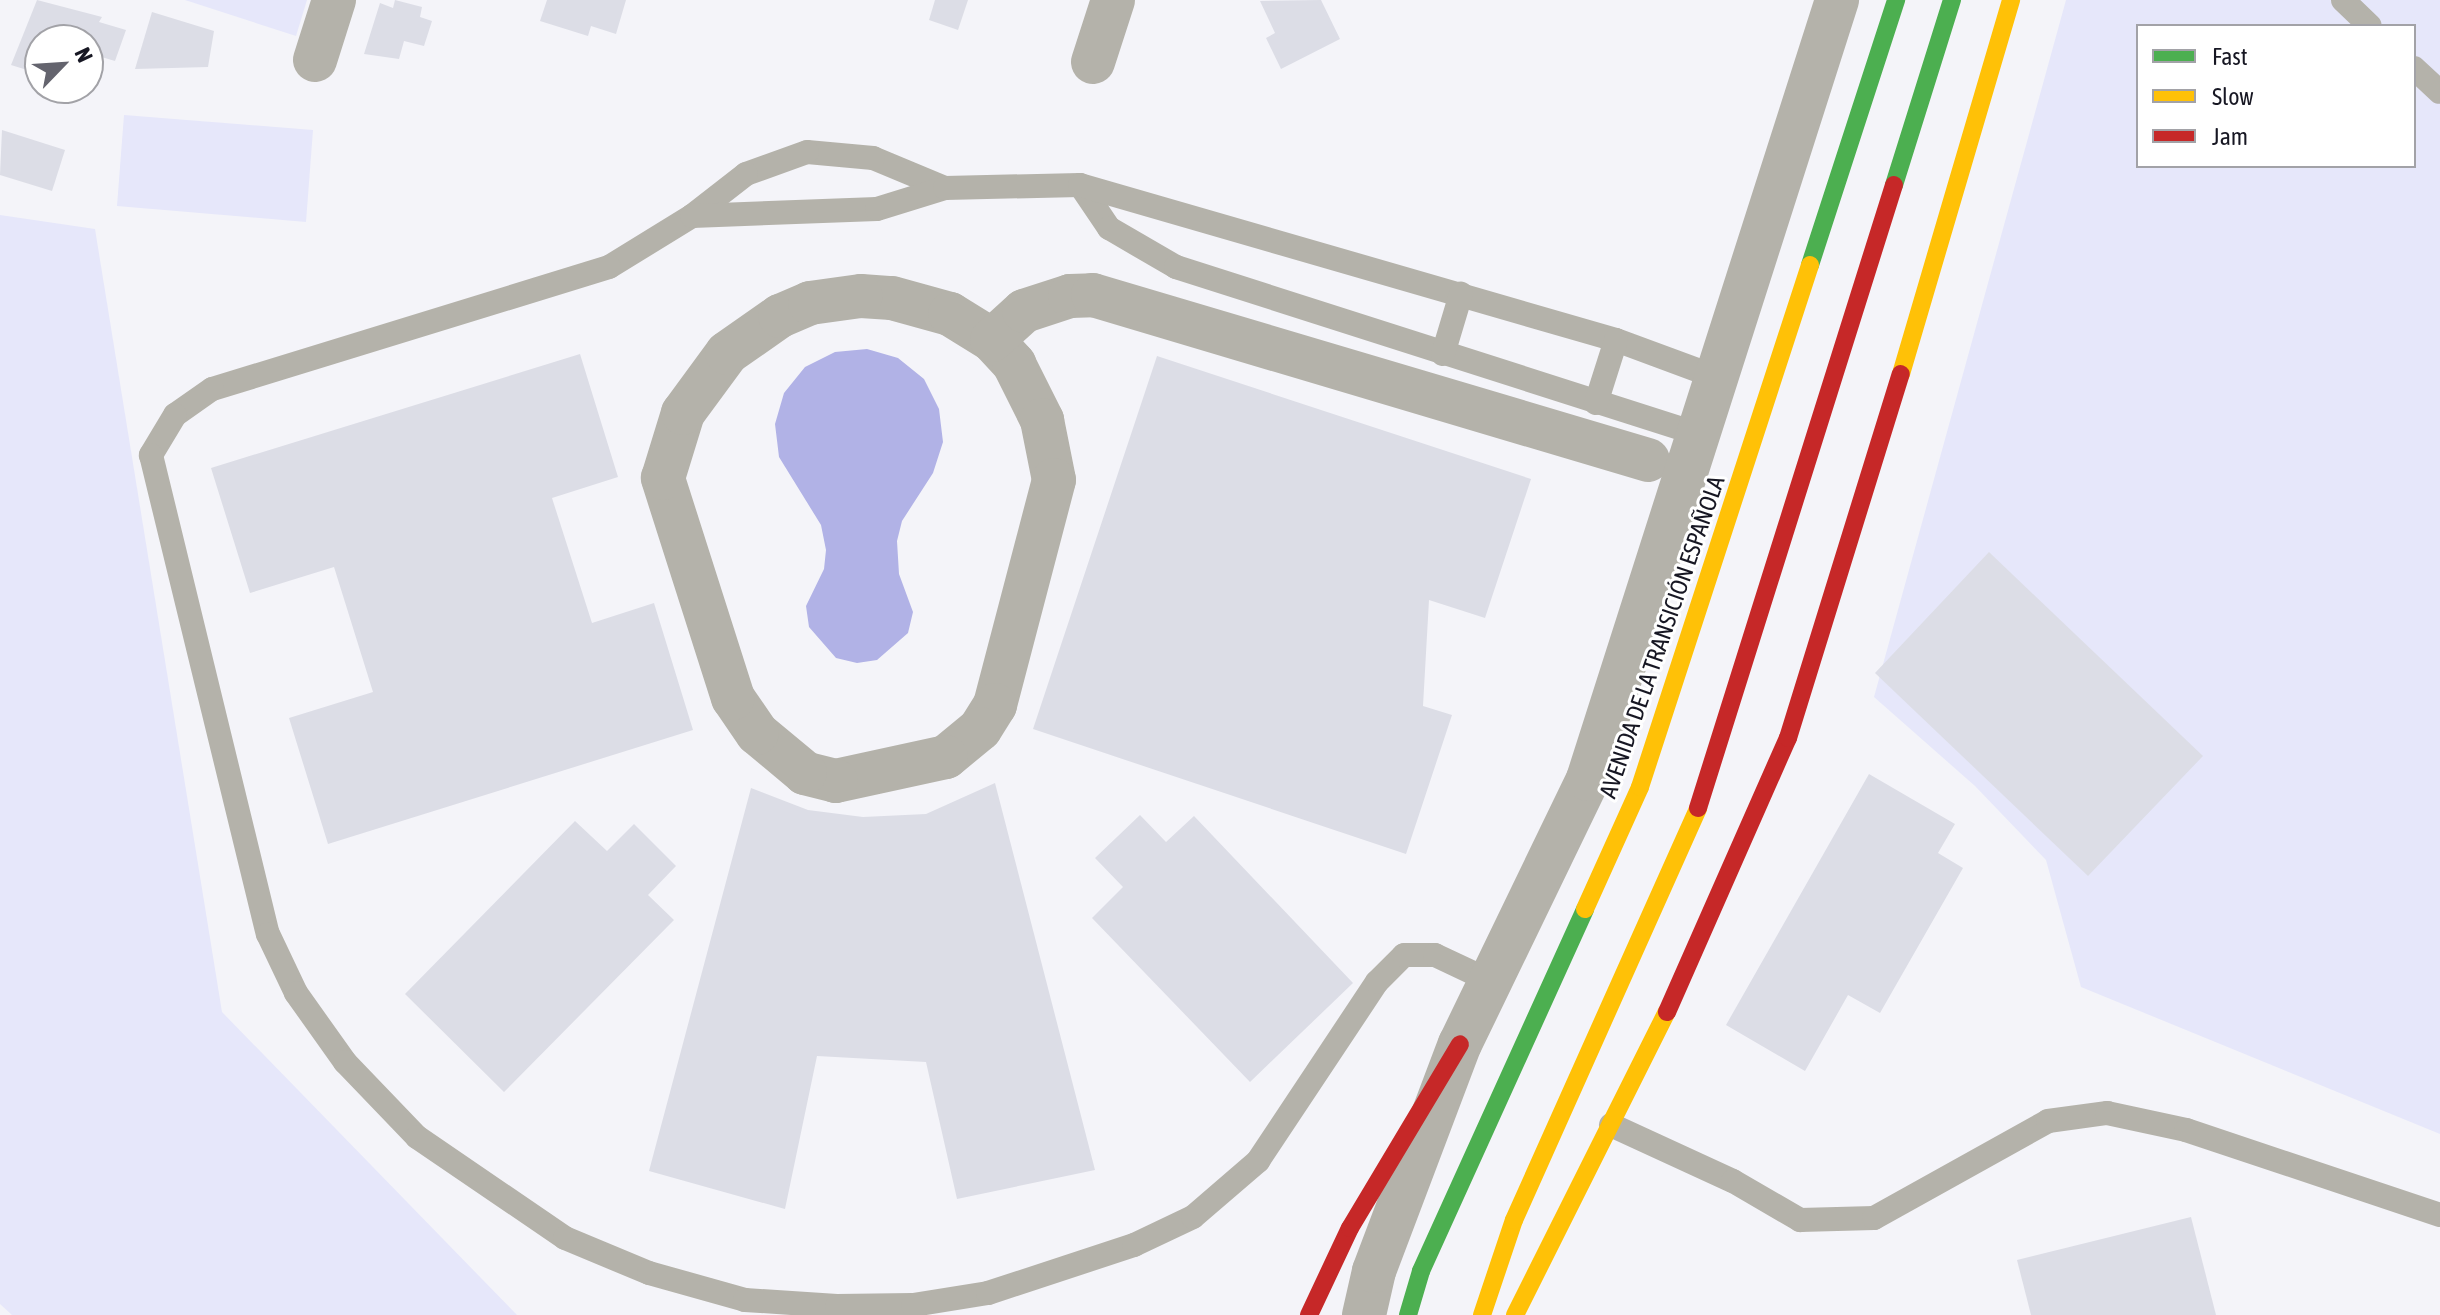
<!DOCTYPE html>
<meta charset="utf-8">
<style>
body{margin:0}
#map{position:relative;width:2440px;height:1315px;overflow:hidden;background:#f4f4f9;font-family:"Asap Condensed",sans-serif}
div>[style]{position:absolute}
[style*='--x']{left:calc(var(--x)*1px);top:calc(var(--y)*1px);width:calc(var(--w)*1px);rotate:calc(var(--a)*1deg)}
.green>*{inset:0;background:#e6e7fa}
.water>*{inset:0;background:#b1b2e6}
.building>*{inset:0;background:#dcdde6}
.lane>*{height:24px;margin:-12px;padding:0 12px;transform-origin:12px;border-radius:12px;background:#b4b2aa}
.street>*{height:44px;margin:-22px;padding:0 22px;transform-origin:22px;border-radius:22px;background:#b4b2aa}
.fast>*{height:18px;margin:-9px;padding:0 9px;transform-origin:9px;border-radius:9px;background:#4caf50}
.slow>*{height:18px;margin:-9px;padding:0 9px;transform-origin:9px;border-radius:9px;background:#ffc107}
.jam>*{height:18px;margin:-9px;padding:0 9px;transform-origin:9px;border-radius:9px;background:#c62828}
span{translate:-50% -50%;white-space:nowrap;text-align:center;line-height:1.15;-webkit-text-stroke:6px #fff;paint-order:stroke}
.street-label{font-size:24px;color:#171723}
.legend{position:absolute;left:2136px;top:24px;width:280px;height:144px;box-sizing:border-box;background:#fff;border:2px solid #a2a2a7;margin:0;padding:10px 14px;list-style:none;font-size:24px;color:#171723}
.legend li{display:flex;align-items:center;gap:16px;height:40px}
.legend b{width:40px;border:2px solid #a2a2a7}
.north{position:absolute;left:24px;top:24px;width:80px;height:80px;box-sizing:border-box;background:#fff;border:2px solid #a2a2a7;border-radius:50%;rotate:65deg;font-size:22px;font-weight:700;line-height:32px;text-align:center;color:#171723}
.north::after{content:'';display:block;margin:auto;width:28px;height:36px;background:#64646e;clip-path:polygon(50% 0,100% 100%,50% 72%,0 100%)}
</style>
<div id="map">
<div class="green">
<i style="clip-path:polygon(185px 0,307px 0,296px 36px)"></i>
<i style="clip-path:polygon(evenodd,2066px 0,2440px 0,2440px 1134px,2081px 987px,2046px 860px,1975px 786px,1874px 697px,2066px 0,2138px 26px,2414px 26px,2414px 166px,2138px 166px,2138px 26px)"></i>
<i style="clip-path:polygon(124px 115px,313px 130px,306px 222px,117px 206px)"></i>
<i style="clip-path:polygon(0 215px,95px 229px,222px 1012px,517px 1315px,12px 1315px,0 1304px)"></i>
</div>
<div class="water">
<i style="clip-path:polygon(867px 349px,898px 358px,924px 379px,939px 409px,943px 442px,933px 473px,902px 521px,897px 541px,899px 574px,913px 612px,908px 633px,877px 660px,857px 663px,836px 658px,809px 627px,806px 606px,824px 569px,826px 550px,821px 525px,779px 457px,775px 424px,784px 393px,805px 367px,835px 352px)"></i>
</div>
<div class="building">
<i style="clip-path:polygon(37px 0,102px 17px,99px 22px,126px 30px,115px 61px,88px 53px,88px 40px,40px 40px,40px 74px,11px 65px)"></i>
<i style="clip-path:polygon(395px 0,422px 7px,420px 17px,432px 21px,424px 46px,404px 41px,399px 59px,364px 54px,380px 3px,393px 8px)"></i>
<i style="clip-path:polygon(547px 0,626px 0,616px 34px,591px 26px,588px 36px,540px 21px)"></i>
<i style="clip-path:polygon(935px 0,968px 0,958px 30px,929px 20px)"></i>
<i style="clip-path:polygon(1321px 0,1340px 39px,1281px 69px,1266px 38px,1275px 33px,1260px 1px)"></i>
<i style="clip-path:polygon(152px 12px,214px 31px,208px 67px,135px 69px)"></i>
<i style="clip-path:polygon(2px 130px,65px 150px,52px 191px,0 175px)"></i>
<i style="clip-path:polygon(580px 354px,618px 477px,552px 498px,592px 623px,654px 603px,693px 730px,328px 844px,289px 718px,373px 692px,334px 567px,250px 593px,211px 468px)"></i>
<i style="clip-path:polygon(1157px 356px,1531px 479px,1485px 618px,1429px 600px,1423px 706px,1452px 715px,1406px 854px,1033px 729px)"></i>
<i style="clip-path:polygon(1989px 552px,2203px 756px,2088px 876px,1875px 673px)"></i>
<i style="clip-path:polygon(1869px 774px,1955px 824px,1938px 853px,1963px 868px,1880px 1013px,1848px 995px,1805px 1071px,1726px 1025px)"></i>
<i style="clip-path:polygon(995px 783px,1095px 1170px,957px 1199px,926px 1062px,817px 1056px,785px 1209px,649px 1171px,751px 788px,808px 810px,863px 817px,926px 814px)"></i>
<i style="clip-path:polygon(1140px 815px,1166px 842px,1194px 816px,1353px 983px,1250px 1082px,1092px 918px,1123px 887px,1095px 858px)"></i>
<i style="clip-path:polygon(575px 821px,607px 851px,634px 824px,676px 866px,648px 895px,674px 920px,504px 1092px,405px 994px)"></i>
<i style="clip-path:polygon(2191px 1217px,2216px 1315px,2031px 1315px,2017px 1260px)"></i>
</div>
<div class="lane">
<i style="--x:2343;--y:0;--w:37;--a:44"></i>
<i style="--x:2414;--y:68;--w:35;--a:43"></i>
<i style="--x:1080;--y:185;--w:52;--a:56"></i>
<i style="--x:1109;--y:228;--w:78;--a:30.2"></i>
<i style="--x:1176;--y:267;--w:551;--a:17.74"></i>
<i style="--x:945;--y:188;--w:78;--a:-157.4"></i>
<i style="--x:873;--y:158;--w:66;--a:-174.8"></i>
<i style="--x:807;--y:152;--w:65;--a:160.2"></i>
<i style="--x:746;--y:174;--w:68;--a:142.1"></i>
<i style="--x:692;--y:216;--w:97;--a:148.4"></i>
<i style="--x:609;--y:267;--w:415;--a:162.9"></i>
<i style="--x:212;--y:389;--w:45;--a:144.9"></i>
<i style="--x:175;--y:415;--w:47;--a:121"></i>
<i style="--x:151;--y:455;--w:493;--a:76.3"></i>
<i style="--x:268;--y:934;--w:65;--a:64.6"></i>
<i style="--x:296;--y:993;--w:85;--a:54.6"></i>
<i style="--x:345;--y:1062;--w:104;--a:46.2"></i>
<i style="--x:417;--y:1137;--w:179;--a:34.3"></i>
<i style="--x:565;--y:1238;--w:91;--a:22.6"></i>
<i style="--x:649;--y:1273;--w:100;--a:15.7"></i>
<i style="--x:745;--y:1300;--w:92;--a:3.7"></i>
<i style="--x:837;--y:1306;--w:76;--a:-0.8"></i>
<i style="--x:913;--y:1305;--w:76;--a:-9.1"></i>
<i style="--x:988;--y:1293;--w:154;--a:-18.2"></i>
<i style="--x:1134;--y:1245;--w:65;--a:-25.4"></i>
<i style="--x:1193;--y:1217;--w:86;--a:-40.7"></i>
<i style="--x:1258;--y:1161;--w:215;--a:-56.4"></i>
<i style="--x:1377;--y:982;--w:38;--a:-45"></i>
<i style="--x:1404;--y:955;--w:31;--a:0"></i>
<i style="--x:1435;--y:955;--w:59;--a:25.3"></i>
<i style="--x:692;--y:216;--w:185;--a:-2.2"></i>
<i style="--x:877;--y:209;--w:71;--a:-17.2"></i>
<i style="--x:945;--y:188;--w:135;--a:-1.3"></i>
<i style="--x:1080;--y:185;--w:558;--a:16.13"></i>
<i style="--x:1616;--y:340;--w:107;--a:20.3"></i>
<i style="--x:1443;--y:354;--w:63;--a:-73.3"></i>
<i style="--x:1596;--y:403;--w:66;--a:-72.4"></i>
<i style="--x:1611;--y:1125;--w:134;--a:24.7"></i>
<i style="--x:1733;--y:1181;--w:78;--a:30.2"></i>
<i style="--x:1800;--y:1220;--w:74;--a:-1.5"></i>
<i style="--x:1874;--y:1218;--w:199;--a:-29.1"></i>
<i style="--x:2048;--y:1121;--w:60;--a:-7.7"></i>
<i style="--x:2107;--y:1113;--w:81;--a:12.1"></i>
<i style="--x:2186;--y:1130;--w:268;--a:18.5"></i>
</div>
<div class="street">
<i style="--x:315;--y:60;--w:63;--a:-72.4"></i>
<i style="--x:1093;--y:62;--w:65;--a:-72.1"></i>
<i style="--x:861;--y:296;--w:31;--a:4"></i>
<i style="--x:892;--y:298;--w:60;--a:15.4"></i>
<i style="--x:950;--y:314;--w:49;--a:31.8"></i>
<i style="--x:992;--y:340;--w:33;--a:47"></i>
<i style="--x:1014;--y:364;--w:63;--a:63.4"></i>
<i style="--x:1042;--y:420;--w:61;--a:78.7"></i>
<i style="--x:1054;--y:480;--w:233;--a:104.7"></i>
<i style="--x:995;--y:705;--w:28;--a:122"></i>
<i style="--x:980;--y:729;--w:44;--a:140.5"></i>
<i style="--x:946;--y:757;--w:113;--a:167.7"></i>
<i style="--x:836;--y:781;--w:32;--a:-166"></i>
<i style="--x:805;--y:773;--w:62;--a:-140.2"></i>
<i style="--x:757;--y:733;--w:42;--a:-124.4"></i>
<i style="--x:733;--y:698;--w:231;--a:-107.7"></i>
<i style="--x:663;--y:478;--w:68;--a:-72.9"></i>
<i style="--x:683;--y:413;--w:74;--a:-53.7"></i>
<i style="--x:727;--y:353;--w:65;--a:-34.9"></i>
<i style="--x:780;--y:316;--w:33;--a:-23"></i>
<i style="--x:810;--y:303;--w:51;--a:-7.8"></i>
<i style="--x:992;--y:340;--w:43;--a:-42.2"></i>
<i style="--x:1024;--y:311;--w:48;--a:-18.1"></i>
<i style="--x:1070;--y:296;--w:23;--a:-2"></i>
<i style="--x:1093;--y:295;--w:579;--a:16.56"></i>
<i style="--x:1364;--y:1315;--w:45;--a:-77.2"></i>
<i style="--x:1374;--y:1271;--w:243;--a:-69.3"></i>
<i style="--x:1460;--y:1044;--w:294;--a:-64.2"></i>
<i style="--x:1588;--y:779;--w:818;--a:-72.27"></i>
</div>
<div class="fast">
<i style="--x:1894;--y:185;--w:194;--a:-72.6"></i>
<i style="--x:1810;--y:265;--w:279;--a:-72"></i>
<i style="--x:1408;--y:1315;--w:46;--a:-73.5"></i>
<i style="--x:1421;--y:1271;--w:397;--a:-65.6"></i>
</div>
<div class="slow">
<i style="--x:1901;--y:374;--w:390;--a:-73.6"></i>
<i style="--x:1585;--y:909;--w:134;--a:-65.7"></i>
<i style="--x:1640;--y:787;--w:549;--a:-71.96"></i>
<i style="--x:1482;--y:1315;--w:100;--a:-71.4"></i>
<i style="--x:1514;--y:1220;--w:451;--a:-65.9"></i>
<i style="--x:1515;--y:1315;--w:339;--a:-63.4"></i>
</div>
<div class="jam">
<i style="--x:1698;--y:808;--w:653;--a:-72.54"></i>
<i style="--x:1667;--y:1012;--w:300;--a:-66.2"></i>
<i style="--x:1788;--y:738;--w:381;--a:-72.8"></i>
<i style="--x:1309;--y:1315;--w:96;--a:-64.8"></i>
<i style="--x:1350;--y:1228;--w:214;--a:-59.1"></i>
</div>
<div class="street-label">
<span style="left:1662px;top:637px;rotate:-71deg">AVENIDA DE LA TRANSICIÓN ESPAÑOLA</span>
</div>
<ul class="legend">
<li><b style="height:10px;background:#4caf50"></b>Fast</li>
<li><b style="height:10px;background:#ffc107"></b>Slow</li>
<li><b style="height:10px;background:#c62828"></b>Jam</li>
</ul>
<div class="north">N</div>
</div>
